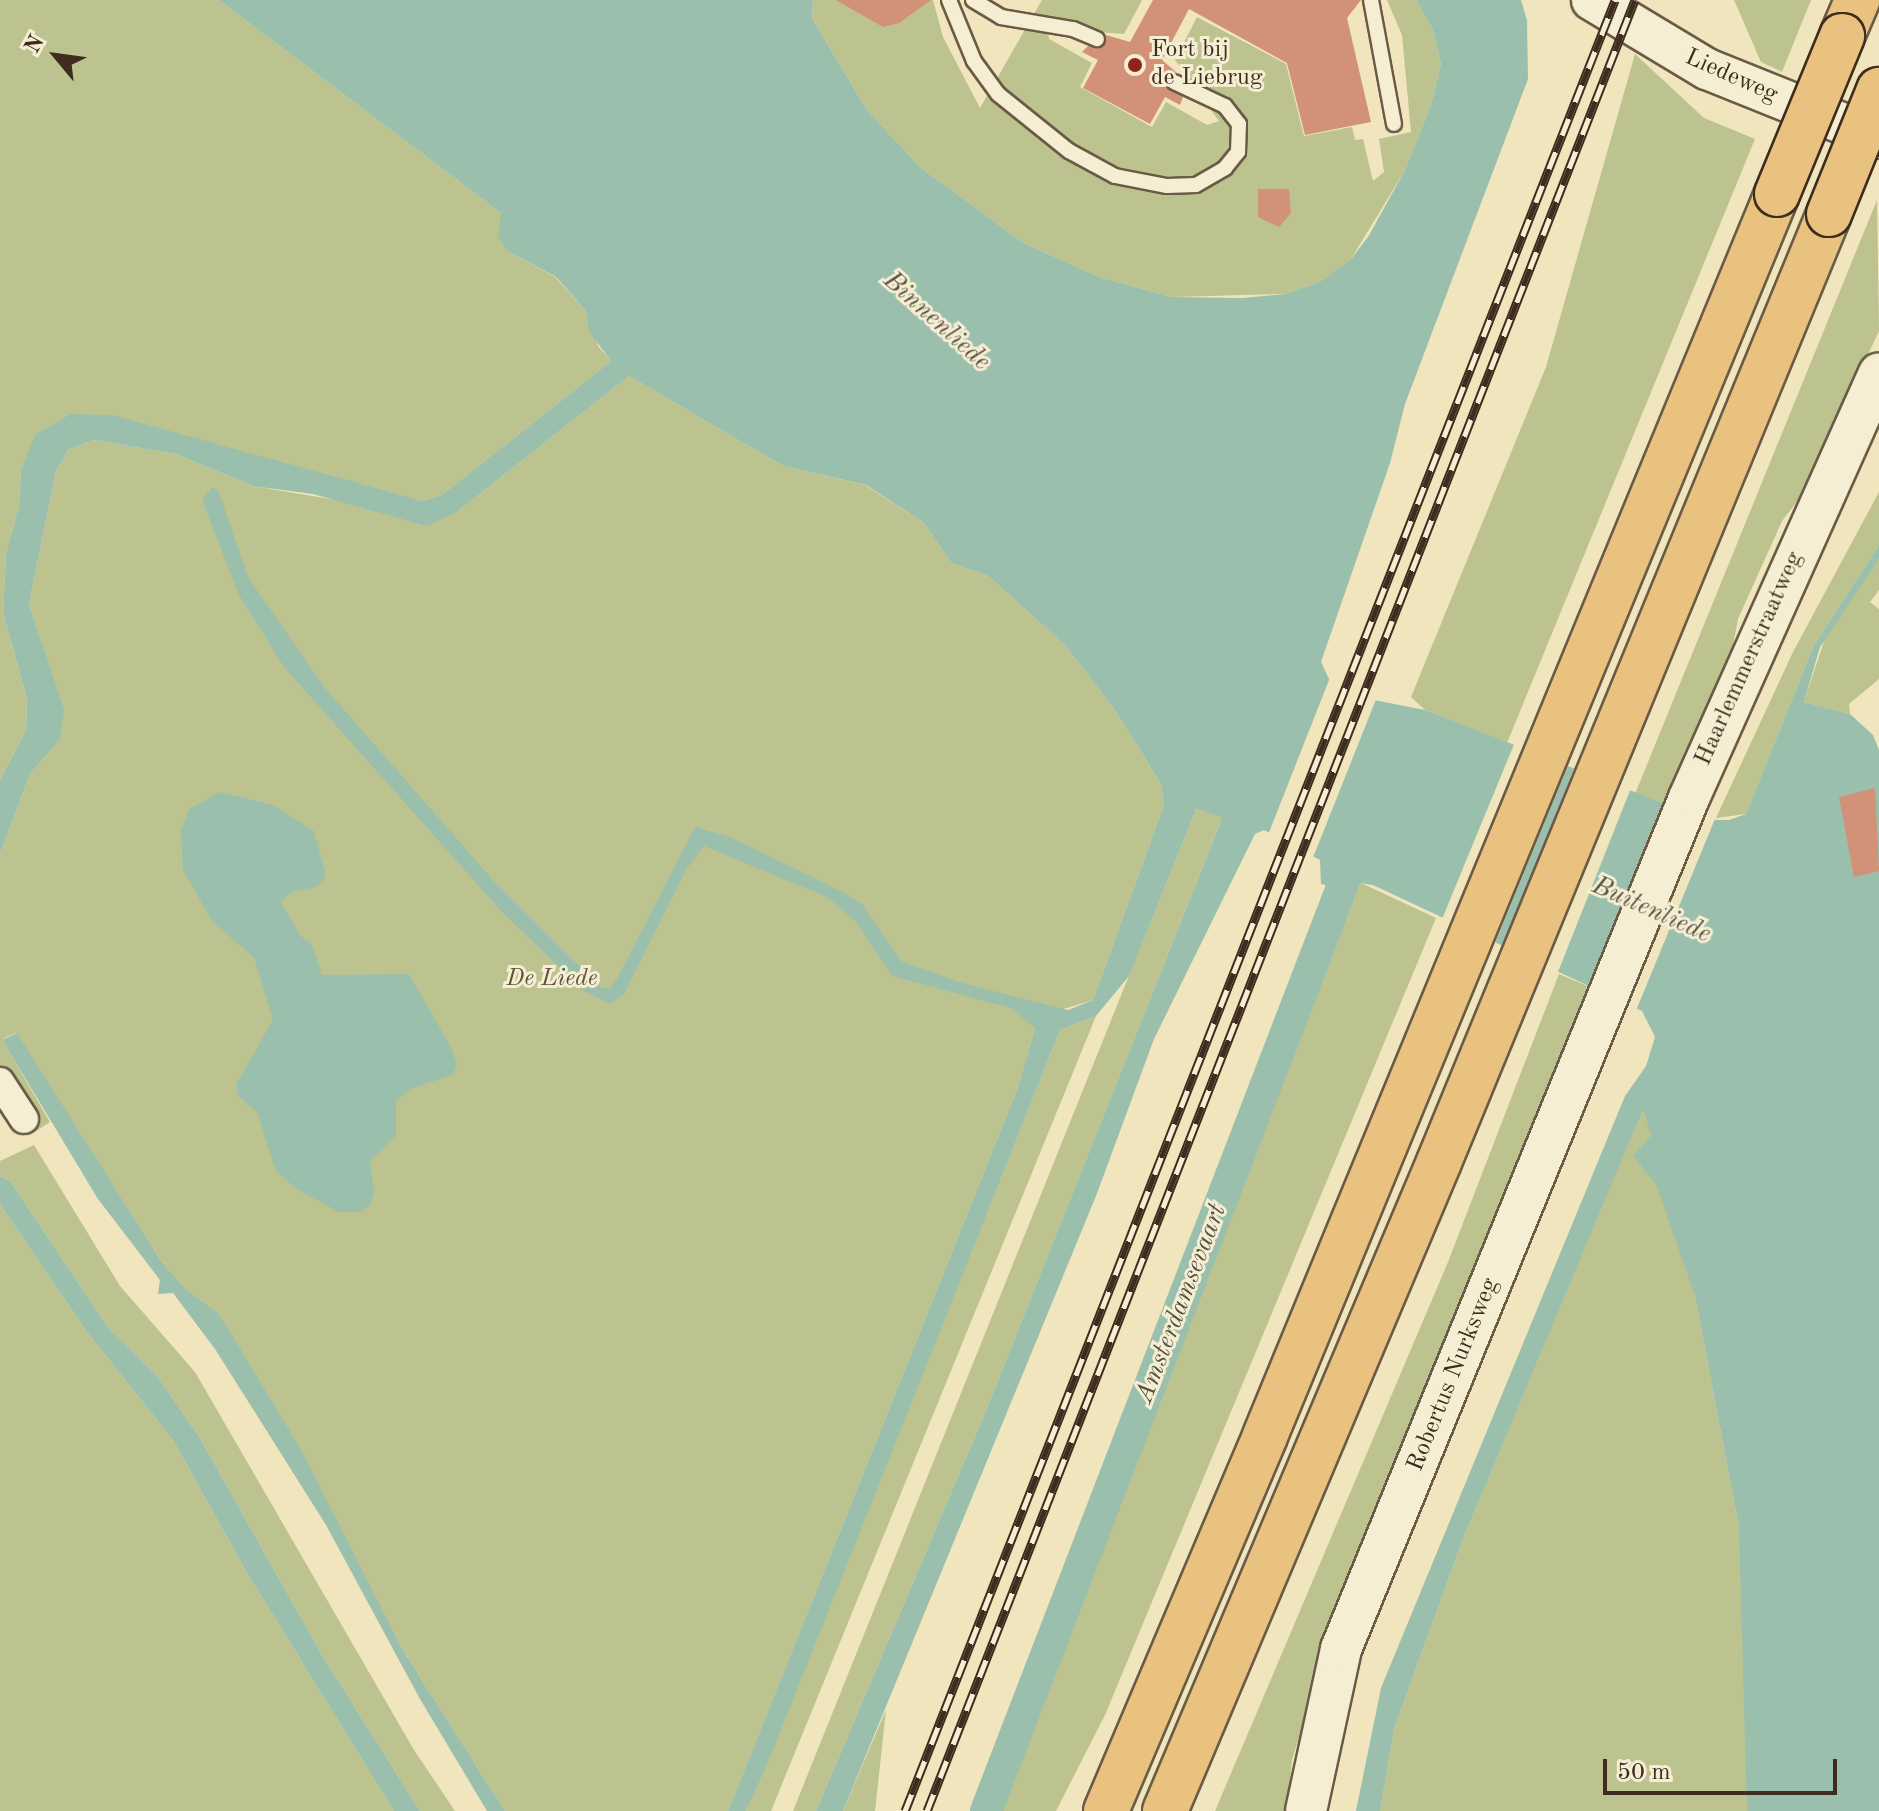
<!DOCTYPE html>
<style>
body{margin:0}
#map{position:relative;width:1879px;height:1811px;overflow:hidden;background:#f0e5bc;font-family:"Old Standard TT",serif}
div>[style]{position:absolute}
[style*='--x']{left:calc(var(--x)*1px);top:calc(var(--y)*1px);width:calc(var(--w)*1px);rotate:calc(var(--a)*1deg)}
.green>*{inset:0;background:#bcc38e}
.water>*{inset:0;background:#9bbfad}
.pier>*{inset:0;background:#f0e5bc}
.canal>*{height:32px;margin:-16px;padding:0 16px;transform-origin:16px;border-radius:16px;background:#9bbfad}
.building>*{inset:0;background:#d19278}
.roads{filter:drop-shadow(2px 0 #6a5a46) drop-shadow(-2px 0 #6a5a46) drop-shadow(0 2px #6a5a46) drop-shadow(0 -2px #6a5a46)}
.lane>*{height:14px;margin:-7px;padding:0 7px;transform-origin:7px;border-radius:7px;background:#f5eed3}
.street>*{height:28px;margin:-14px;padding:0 14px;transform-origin:14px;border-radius:14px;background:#f5eed3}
.secondary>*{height:40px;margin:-20px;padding:0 20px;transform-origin:20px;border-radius:20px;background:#f5eed3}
.primary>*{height:44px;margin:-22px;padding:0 22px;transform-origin:22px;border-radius:22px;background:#e8c27e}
.highway>*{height:44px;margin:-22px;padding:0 22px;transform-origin:22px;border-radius:22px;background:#e8c27e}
.rail>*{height:9px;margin-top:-4.5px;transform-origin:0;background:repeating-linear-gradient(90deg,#f5eed3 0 18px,#3e2c1e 0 36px);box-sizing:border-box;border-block:2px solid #3e2c1e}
.bridges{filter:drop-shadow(2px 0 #3e2c1e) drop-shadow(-2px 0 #3e2c1e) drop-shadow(0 2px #3e2c1e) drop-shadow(0 -2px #3e2c1e)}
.highway-bridge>*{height:44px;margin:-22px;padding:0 22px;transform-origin:22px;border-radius:22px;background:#e8c27e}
.dots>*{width:22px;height:22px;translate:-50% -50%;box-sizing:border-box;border:4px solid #f5eed3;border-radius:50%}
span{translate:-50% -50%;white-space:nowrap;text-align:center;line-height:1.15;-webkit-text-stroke:6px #f5eed3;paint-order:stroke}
.poi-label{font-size:24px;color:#3e2c1e}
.left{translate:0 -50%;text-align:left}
.street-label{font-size:24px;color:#3e2c1e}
.park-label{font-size:24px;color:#5e523a;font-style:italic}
.water-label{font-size:26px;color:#555142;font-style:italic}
.north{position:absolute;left:16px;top:16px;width:80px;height:80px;-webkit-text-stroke:6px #f5eed3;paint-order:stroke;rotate:299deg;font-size:22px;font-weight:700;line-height:32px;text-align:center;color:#3e2c1e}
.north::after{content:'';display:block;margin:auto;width:28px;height:36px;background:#3e2c1e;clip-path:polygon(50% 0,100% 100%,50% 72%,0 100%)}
.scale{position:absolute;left:1603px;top:1759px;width:234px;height:36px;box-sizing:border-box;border:4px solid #3e2c1e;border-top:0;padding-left:10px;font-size:24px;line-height:28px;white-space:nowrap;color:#3e2c1e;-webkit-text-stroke:6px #f5eed3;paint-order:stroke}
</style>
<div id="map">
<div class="green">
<i style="clip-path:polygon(0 0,219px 0,501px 213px,509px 252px,555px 277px,586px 311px,598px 346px,611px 361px,442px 495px,423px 501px,197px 440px,70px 414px,36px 435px,21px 470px,19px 505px,6px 554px,3px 612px,27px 699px,26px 730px,0 780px)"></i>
<i style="clip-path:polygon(813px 0,933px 0,943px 37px,980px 108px,1042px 0,1142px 0,1124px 34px,1047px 28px,1049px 39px,1092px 63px,1080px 87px,1152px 127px,1166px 102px,1207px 125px,1219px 121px,1175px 60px,1197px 17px,1286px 64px,1304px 136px,1352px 127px,1355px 140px,1363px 139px,1373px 181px,1384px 172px,1379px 139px,1411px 132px,1402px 35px,1387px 0,1416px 0,1432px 28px,1441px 64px,1431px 105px,1404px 172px,1351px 259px,1321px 281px,1286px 294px,1172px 297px,1099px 277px,1022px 242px,920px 167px,867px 110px,812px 18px)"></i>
<i style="clip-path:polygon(1734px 0,1811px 0,1782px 72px,1761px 62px)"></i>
<i style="clip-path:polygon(1635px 54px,1704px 118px,1755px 139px,1507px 743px,1425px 710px,1411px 697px,1546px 367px)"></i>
<i style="clip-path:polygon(1877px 200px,1879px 331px,1803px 494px,1782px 521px,1738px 619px,1731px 655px,1664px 804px,1635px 794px)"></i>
<i style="clip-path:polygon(629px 376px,783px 466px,865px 485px,924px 523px,951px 563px,988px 576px,1064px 644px,1115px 710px,1161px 784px,1164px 805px,1093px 1000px,1057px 1011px,1035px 1028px,1018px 1087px,728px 1811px,505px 1811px,401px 1647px,217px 1312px,185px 1288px,161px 1261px,16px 1033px,4px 1038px,7px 1048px,50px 1122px,36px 1131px,0 1069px,0 854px,30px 774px,60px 740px,44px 650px,29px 604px,56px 471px,68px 450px,94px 440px,176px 454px,253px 486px,348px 502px,458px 511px)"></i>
<i style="clip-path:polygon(1879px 492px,1879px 545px,1813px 647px,1746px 814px,1716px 818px,1793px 652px)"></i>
<i style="clip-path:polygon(1879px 559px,1879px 590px,1870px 602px,1879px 609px,1879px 679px,1849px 704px,1850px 714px,1804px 702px,1826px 635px)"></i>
<i style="clip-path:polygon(1196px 809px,1221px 815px,1221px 821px,985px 1413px,816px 1811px,793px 1811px)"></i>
<i style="clip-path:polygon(1361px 883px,1436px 918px,1105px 1715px,1056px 1811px,997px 1811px)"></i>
<i style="clip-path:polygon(1559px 974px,1592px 988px,1351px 1568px,1292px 1760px,1287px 1811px,1215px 1811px,1448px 1262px)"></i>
<i style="clip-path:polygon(1096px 1016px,771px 1811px,746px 1811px,1060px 1030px)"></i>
<i style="clip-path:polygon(1643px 1107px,1695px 1296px,1739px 1528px,1761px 1811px,1380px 1811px,1395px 1726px,1463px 1539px)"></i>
<i style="clip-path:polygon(34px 1145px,120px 1286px,195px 1372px,414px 1750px,455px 1811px,420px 1811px,322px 1655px,201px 1440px,159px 1378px,109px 1329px,10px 1181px,0 1176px,0 1161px)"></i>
<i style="clip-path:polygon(0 1204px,87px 1332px,173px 1440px,247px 1573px,394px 1811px,0 1811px)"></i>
<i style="clip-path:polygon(886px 1710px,875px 1811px,843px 1811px)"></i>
</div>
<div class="water">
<i style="clip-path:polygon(219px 0,813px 0,812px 18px,867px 110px,920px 167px,1022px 242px,1099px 277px,1172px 297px,1242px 298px,1286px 294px,1321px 281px,1351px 259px,1368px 237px,1404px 172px,1431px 105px,1441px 64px,1432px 28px,1416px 0,1521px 0,1527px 20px,1528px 79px,1405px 404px,1390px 463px,1321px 662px,1329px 679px,1374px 700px,1425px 710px,1706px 820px,1729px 820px,1746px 814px,1813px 647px,1879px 545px,1879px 559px,1820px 647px,1804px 702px,1850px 714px,1873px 735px,1879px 750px,1879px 1811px,1747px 1811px,1739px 1528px,1695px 1296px,1656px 1184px,1633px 1156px,1651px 1136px,1643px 1109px,1463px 1539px,1395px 1726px,1380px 1811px,1356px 1811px,1381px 1688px,1625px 1096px,1646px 1066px,1655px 1037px,1642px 1011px,1373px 885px,1360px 883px,1354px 892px,1321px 884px,1320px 860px,1264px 830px,1255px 834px,1154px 1039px,1096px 1196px,843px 1811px,816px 1811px,985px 1413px,1221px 821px,1220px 816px,1196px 809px,1129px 976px,1096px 1016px,1060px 1030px,768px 1762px,746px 1811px,728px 1811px,1018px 1087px,1035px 1028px,1011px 1008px,892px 976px,856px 922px,827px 897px,704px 846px,686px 870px,624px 994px,610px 1004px,584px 991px,503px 913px,284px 667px,239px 595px,202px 500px,211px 488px,218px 489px,248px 577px,325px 688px,493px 880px,600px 987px,610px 989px,617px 979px,695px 827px,730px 837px,841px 891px,863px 905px,901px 961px,959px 982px,1068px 1010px,1093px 1000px,1164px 805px,1161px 784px,1115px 710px,1064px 644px,988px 576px,951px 563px,924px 523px,866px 485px,783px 466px,629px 376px,458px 511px,427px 526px,313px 494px,253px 486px,176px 454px,94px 440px,68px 450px,56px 471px,29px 604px,64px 710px,60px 740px,30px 774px,0 854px,0 780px,26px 730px,27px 699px,3px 612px,6px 554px,19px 505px,21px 470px,35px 435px,70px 414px,112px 415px,423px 501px,442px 495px,611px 361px,590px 333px,586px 311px,556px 277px,509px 252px,498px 238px,501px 213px)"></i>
<i style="clip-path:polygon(220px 792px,273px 805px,314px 831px,326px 876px,317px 887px,291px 892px,281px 902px,300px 935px,312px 945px,322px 975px,409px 974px,452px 1049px,457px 1066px,452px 1075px,410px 1089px,396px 1101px,396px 1135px,370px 1161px,374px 1192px,370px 1205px,361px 1212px,339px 1212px,295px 1188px,275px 1169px,257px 1112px,239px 1097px,236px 1084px,273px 1020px,254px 958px,212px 921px,183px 870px,181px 831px,189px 809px)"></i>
<i style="clip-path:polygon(17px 1033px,161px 1261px,185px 1288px,217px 1312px,229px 1330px,303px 1453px,401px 1647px,505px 1811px,487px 1811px,420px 1699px,326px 1525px,215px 1349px,173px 1293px,158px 1294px,160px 1280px,98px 1199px,7px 1048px,4px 1039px)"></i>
<i style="clip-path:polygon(0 1176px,10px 1181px,109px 1329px,159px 1378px,201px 1440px,322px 1655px,420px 1811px,394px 1811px,247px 1573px,173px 1440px,87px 1332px,0 1204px)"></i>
</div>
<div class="pier">
<i style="clip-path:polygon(1331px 675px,1377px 697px,1312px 860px,1268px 835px)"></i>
<i style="clip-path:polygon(1515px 742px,1569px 763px,1493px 948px,1440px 924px)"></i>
<i style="clip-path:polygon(1575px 766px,1631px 788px,1556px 977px,1501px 952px)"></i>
<i style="clip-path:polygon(1669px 802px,1707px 816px,1717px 814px,1635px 1013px,1590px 992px)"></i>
</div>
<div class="canal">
<i style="--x:986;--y:1811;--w:1029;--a:-68.92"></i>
</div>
<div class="building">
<i style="clip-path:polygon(836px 0,931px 0,899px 23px,883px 27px)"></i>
<i style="clip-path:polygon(1153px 0,1361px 0,1347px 18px,1371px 122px,1305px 135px,1287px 63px,1189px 9px,1162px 60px,1177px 73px,1168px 74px,1164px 84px,1183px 97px,1180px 105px,1165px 97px,1150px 124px,1083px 88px,1098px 60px,1082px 52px,1088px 46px,1102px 47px,1106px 35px,1130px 42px)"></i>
<i style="clip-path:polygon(1258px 189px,1289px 189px,1291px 213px,1279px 227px,1258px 217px)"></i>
<i style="clip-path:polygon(1875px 788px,1879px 871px,1854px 877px,1839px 797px)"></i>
</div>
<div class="roads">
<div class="lane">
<i style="--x:949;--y:0;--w:66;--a:67.7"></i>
<i style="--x:974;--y:61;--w:41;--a:54"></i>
<i style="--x:998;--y:94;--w:91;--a:38.8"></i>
<i style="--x:1069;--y:151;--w:52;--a:28.5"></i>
<i style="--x:1115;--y:176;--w:53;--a:10.9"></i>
<i style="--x:1167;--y:186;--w:29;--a:-2"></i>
<i style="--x:1196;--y:185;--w:34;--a:-30"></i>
<i style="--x:1225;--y:168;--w:21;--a:-51"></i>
<i style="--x:1238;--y:152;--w:28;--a:-88"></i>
<i style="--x:1239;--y:124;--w:23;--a:-128"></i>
<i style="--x:1225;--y:106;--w:56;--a:-154.8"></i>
<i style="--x:973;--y:0;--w:33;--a:31"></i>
<i style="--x:1001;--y:17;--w:73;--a:9.5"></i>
<i style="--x:1073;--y:29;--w:26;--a:23"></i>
<i style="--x:1371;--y:0;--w:126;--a:79.5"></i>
</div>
<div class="street">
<i style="--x:0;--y:1082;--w:44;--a:57"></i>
</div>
<div class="secondary">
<i style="--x:1592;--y:0;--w:134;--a:31"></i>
<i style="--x:1707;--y:69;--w:185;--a:21.9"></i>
<i style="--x:1306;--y:1811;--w:166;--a:-77.8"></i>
<i style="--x:1341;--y:1649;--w:919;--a:-67.76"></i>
<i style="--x:1689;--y:798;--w:465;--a:-65.9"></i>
</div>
<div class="primary">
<i style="--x:1106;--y:1811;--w:407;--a:-67"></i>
<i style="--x:1165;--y:1811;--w:704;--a:-67.11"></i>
</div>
<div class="highway">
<i style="--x:1842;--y:36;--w:39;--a:-67"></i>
<i style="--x:1439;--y:1162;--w:1025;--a:-67.64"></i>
<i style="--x:1265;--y:1436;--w:1343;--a:-67.6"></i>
</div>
</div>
<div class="rail">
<i style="--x:905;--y:1811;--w:1945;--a:-68.59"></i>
<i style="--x:927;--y:1811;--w:1944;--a:-68.65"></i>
</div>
<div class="bridges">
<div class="highway-bridge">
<i style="--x:1777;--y:194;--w:171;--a:-67.6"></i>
<i style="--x:1829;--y:214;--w:134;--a:-68"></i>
</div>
</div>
<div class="dots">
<i style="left:1135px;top:65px;background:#8f2418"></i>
</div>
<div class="poi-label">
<span class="left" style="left:1151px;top:65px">Fort bij<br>de Liebrug</span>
</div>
<div class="street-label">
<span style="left:1731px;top:77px;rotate:24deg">Liedeweg</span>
<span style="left:1750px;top:659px;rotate:-66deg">Haarlemmerstraatweg</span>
<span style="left:1454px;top:1375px;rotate:-68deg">Robertus Nurksweg</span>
</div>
<div class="park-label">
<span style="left:552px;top:980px">De Liede</span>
</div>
<div class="water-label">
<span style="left:936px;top:322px;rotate:42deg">Binnenliede</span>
<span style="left:1651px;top:911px;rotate:24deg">Buitenliede</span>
<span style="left:1182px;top:1304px;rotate:-69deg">Amsterdamsevaart</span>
</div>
<div class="north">N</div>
<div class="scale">50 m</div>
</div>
